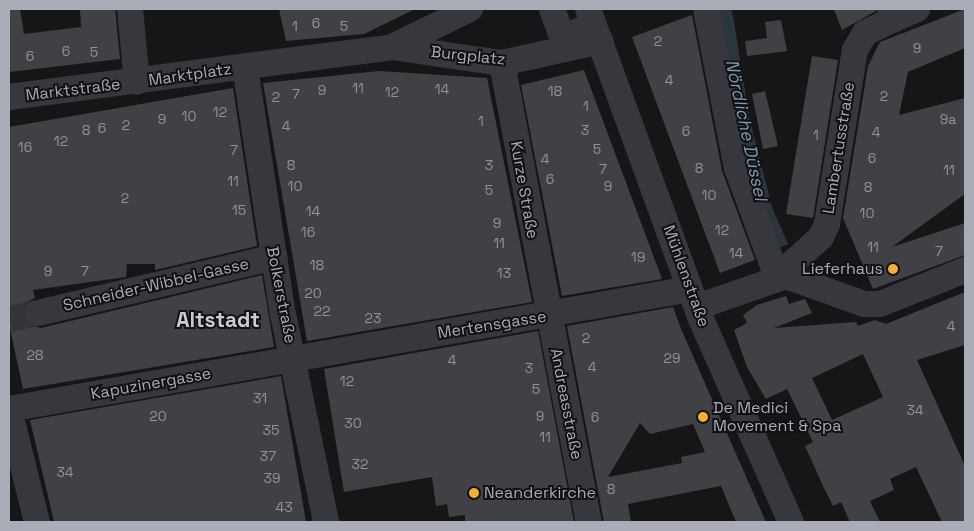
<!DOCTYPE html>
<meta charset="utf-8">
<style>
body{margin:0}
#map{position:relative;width:974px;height:531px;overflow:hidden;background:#161618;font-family:"Space Grotesk",sans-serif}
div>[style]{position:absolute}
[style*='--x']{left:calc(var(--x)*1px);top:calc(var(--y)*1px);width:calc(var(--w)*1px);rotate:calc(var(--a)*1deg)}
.water>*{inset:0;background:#2c353c}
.building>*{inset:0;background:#404145}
.minor-tunnel>*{height:26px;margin-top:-13px;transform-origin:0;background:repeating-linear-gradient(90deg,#333438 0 26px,transparent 0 39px)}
.minor>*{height:26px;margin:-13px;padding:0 13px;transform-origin:13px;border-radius:13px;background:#37383d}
.dots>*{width:14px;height:14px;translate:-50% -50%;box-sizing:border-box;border:2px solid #111113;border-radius:50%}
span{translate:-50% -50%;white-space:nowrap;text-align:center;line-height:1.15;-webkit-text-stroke:4px #111113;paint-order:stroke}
.number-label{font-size:14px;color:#8e929b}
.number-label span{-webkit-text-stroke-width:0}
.street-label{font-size:16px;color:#a8adb8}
.poi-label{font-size:16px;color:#a8adb8}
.right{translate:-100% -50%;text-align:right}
.left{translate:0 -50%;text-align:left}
.water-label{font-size:18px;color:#7f9bb3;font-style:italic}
.district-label{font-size:21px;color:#c9ccd4;font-weight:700}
.frame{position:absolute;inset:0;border:10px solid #a8adb8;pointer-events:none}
</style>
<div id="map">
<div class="water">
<i style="clip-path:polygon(716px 9px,731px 9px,734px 21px,749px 117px,772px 207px,788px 244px,775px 250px,759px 212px)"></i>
</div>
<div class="building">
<i style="clip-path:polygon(9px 9px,20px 9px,24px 34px,81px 27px,80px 9px,115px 9px,120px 59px,9px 72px)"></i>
<i style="clip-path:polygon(279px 9px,415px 9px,364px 34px,286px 41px)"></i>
<i style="clip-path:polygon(834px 9px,875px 9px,876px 11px,842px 30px)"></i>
<i style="clip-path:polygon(965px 9px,965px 48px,908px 72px,899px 115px,965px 98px,965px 194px,892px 247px,965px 223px,965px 255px,873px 289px,843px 218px,868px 66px,880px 42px)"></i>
<i style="clip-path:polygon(692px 15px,722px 171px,755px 260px,720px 273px,632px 37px)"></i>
<i style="clip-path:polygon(781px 20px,787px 51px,747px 56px,745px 41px,767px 38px,765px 22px)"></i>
<i style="clip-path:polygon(812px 56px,838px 60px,813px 218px,786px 214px)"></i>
<i style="clip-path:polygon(584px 70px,662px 279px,562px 296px,521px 85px)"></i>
<i style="clip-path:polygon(379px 71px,487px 78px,532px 302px,307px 341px,263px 83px)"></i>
<i style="clip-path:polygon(233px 88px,257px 246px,155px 270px,155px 264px,127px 264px,126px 277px,33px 290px,35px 298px,27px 302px,23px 316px,27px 324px,41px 328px,262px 275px,274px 347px,23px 389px,9px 324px,9px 127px)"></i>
<i style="clip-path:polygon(765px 91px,778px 146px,763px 149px,752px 94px)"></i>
<i style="clip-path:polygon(evenodd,965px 292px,965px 345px,917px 360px,965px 466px,965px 522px,942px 522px,916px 467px,890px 479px,894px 490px,870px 501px,880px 522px,850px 522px,841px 502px,833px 506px,823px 486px,805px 446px,813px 442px,787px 389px,766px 399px,747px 367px,734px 330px,747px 323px,743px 315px,757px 305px,786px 296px,789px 304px,805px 299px,812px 313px,774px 328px,856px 322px,858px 326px,875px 320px,886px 324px,965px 292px,863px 354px,883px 397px,832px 420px,812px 378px,863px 354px)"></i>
<i style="clip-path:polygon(evenodd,673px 307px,682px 331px,766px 522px,736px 522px,721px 486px,628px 504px,631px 522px,604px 522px,567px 326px,673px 307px,640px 423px,650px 434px,693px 424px,705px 452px,681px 457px,682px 463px,608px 477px,640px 423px)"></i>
<i style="clip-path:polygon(538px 331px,574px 522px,465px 522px,465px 515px,449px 517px,447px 504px,436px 506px,432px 477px,344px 492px,324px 369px)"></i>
<i style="clip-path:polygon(281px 376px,306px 522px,54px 522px,30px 420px)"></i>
</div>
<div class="minor-tunnel">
<i style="--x:9;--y:319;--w:30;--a:-12"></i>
</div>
<div class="minor">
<i style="--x:130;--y:9;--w:73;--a:84.5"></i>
<i style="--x:552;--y:9;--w:30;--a:70"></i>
<i style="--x:562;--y:37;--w:30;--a:-20"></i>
<i style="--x:588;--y:9;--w:330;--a:70"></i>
<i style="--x:701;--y:319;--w:222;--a:66.1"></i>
<i style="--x:706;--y:9;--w:162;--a:79"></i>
<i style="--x:737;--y:168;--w:116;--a:69.8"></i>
<i style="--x:777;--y:277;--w:59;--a:-42.3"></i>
<i style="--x:821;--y:237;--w:14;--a:-65"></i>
<i style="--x:827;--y:224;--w:176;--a:-80.9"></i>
<i style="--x:855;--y:50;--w:20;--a:-60"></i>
<i style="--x:865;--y:33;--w:32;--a:-26"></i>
<i style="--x:890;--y:9;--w:11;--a:68"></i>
<i style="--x:894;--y:19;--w:25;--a:-23"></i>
<i style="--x:392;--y:47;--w:87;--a:-26"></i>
<i style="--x:502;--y:63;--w:467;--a:79.3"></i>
<i style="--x:245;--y:67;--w:250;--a:81.3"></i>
<i style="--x:283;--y:314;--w:212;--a:78.3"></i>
<i style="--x:9;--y:97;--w:386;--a:-7.4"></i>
<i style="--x:392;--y:47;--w:111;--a:8.3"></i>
<i style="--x:502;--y:63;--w:101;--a:-12.5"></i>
<i style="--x:697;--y:307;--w:94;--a:-19.2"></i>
<i style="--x:786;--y:276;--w:83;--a:19.7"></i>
<i style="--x:864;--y:304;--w:16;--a:0"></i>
<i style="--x:880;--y:304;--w:92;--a:-21.8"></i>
<i style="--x:38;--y:313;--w:243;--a:-13.3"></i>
<i style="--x:9;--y:409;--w:691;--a:-9.99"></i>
<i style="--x:9;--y:409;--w:116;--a:76.1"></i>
</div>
<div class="dots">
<i style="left:893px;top:269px;background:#f2b134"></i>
<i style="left:703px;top:417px;background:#f2b134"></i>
<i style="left:474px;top:493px;background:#f2b134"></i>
</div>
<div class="number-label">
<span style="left:316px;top:23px">6</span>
<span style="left:295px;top:26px">1</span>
<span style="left:344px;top:26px">5</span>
<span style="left:658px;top:41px">2</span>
<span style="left:917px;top:48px">9</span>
<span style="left:66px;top:51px">6</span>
<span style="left:94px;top:52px">5</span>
<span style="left:30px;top:56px">6</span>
<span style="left:669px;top:80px">4</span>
<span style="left:358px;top:88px">11</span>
<span style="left:442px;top:89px">14</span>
<span style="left:322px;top:90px">9</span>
<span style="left:555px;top:91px">18</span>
<span style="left:392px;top:92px">12</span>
<span style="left:296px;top:94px">7</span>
<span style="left:884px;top:96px">2</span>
<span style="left:276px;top:97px">2</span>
<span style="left:586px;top:106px">1</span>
<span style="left:220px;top:112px">12</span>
<span style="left:189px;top:116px">10</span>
<span style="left:162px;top:119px">9</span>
<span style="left:948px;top:119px">9a</span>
<span style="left:481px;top:121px">1</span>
<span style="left:126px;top:125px">2</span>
<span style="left:286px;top:126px">4</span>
<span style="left:102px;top:128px">6</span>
<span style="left:86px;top:130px">8</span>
<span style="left:585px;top:130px">3</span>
<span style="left:686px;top:131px">6</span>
<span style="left:876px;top:132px">4</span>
<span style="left:816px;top:135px">1</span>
<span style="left:61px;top:141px">12</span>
<span style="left:25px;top:147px">16</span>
<span style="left:597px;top:149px">5</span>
<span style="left:234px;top:150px">7</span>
<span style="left:872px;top:158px">6</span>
<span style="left:545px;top:159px">4</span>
<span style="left:291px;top:165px">8</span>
<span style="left:489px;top:165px">3</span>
<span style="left:699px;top:168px">8</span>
<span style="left:603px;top:169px">7</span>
<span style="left:949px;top:170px">11</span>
<span style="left:550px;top:179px">6</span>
<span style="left:233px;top:181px">11</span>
<span style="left:295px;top:186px">10</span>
<span style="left:608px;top:186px">9</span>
<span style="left:868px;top:187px">8</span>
<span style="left:489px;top:190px">5</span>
<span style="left:709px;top:195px">10</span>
<span style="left:125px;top:198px">2</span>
<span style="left:239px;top:210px">15</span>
<span style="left:313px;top:211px">14</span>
<span style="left:867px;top:213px">10</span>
<span style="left:497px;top:223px">9</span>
<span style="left:722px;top:230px">12</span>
<span style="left:308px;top:232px">16</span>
<span style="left:499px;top:243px">11</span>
<span style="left:873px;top:247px">11</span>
<span style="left:939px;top:251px">7</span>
<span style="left:736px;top:253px">14</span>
<span style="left:638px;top:257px">19</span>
<span style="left:317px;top:265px">18</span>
<span style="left:48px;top:271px">9</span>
<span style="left:85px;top:271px">7</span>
<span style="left:504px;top:273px">13</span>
<span style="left:313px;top:293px">20</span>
<span style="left:322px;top:311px">22</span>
<span style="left:373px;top:318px">23</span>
<span style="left:951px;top:326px">4</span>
<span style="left:586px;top:338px">2</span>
<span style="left:35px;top:355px">28</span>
<span style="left:672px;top:358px">29</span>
<span style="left:452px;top:360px">4</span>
<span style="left:592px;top:367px">4</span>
<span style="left:529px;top:368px">3</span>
<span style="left:347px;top:381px">12</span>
<span style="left:536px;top:389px">5</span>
<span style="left:260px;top:398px">31</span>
<span style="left:915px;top:410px">34</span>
<span style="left:158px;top:416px">20</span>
<span style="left:540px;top:416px">9</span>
<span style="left:595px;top:417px">6</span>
<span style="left:353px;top:423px">30</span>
<span style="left:271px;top:430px">35</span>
<span style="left:545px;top:437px">11</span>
<span style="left:268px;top:456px">37</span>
<span style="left:360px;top:464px">32</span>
<span style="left:65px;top:472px">34</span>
<span style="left:272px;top:478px">39</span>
<span style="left:611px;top:489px">8</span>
<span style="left:284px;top:507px">43</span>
</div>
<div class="street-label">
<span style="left:468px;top:56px;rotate:6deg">Burgplatz</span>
<span style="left:190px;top:75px;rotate:-8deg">Marktplatz</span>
<span style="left:73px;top:90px;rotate:-7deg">Marktstraße</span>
<span style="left:839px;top:148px;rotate:-81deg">Lambertusstraße</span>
<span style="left:524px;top:190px;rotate:80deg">Kurze Straße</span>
<span style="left:686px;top:276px;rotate:70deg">Mühlenstraße</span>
<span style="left:156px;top:285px;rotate:-13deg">Schneider-Wibbel-Gasse</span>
<span style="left:281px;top:295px;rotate:79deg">Bolkerstraße</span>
<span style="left:492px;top:325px;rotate:-9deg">Mertensgasse</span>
<span style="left:151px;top:384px;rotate:-10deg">Kapuzinergasse</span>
<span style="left:566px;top:404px;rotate:79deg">Andreasstraße</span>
</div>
<div class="poi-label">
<span class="right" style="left:883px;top:269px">Lieferhaus</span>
<span class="left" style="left:713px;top:417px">De Medici<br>Movement &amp; Spa</span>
<span class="left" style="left:484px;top:493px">Neanderkirche</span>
</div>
<div class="water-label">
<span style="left:746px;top:130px;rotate:78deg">Nördliche Düssel</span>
</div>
<div class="district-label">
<span style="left:218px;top:320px">Altstadt</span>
</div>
<div class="frame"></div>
</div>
